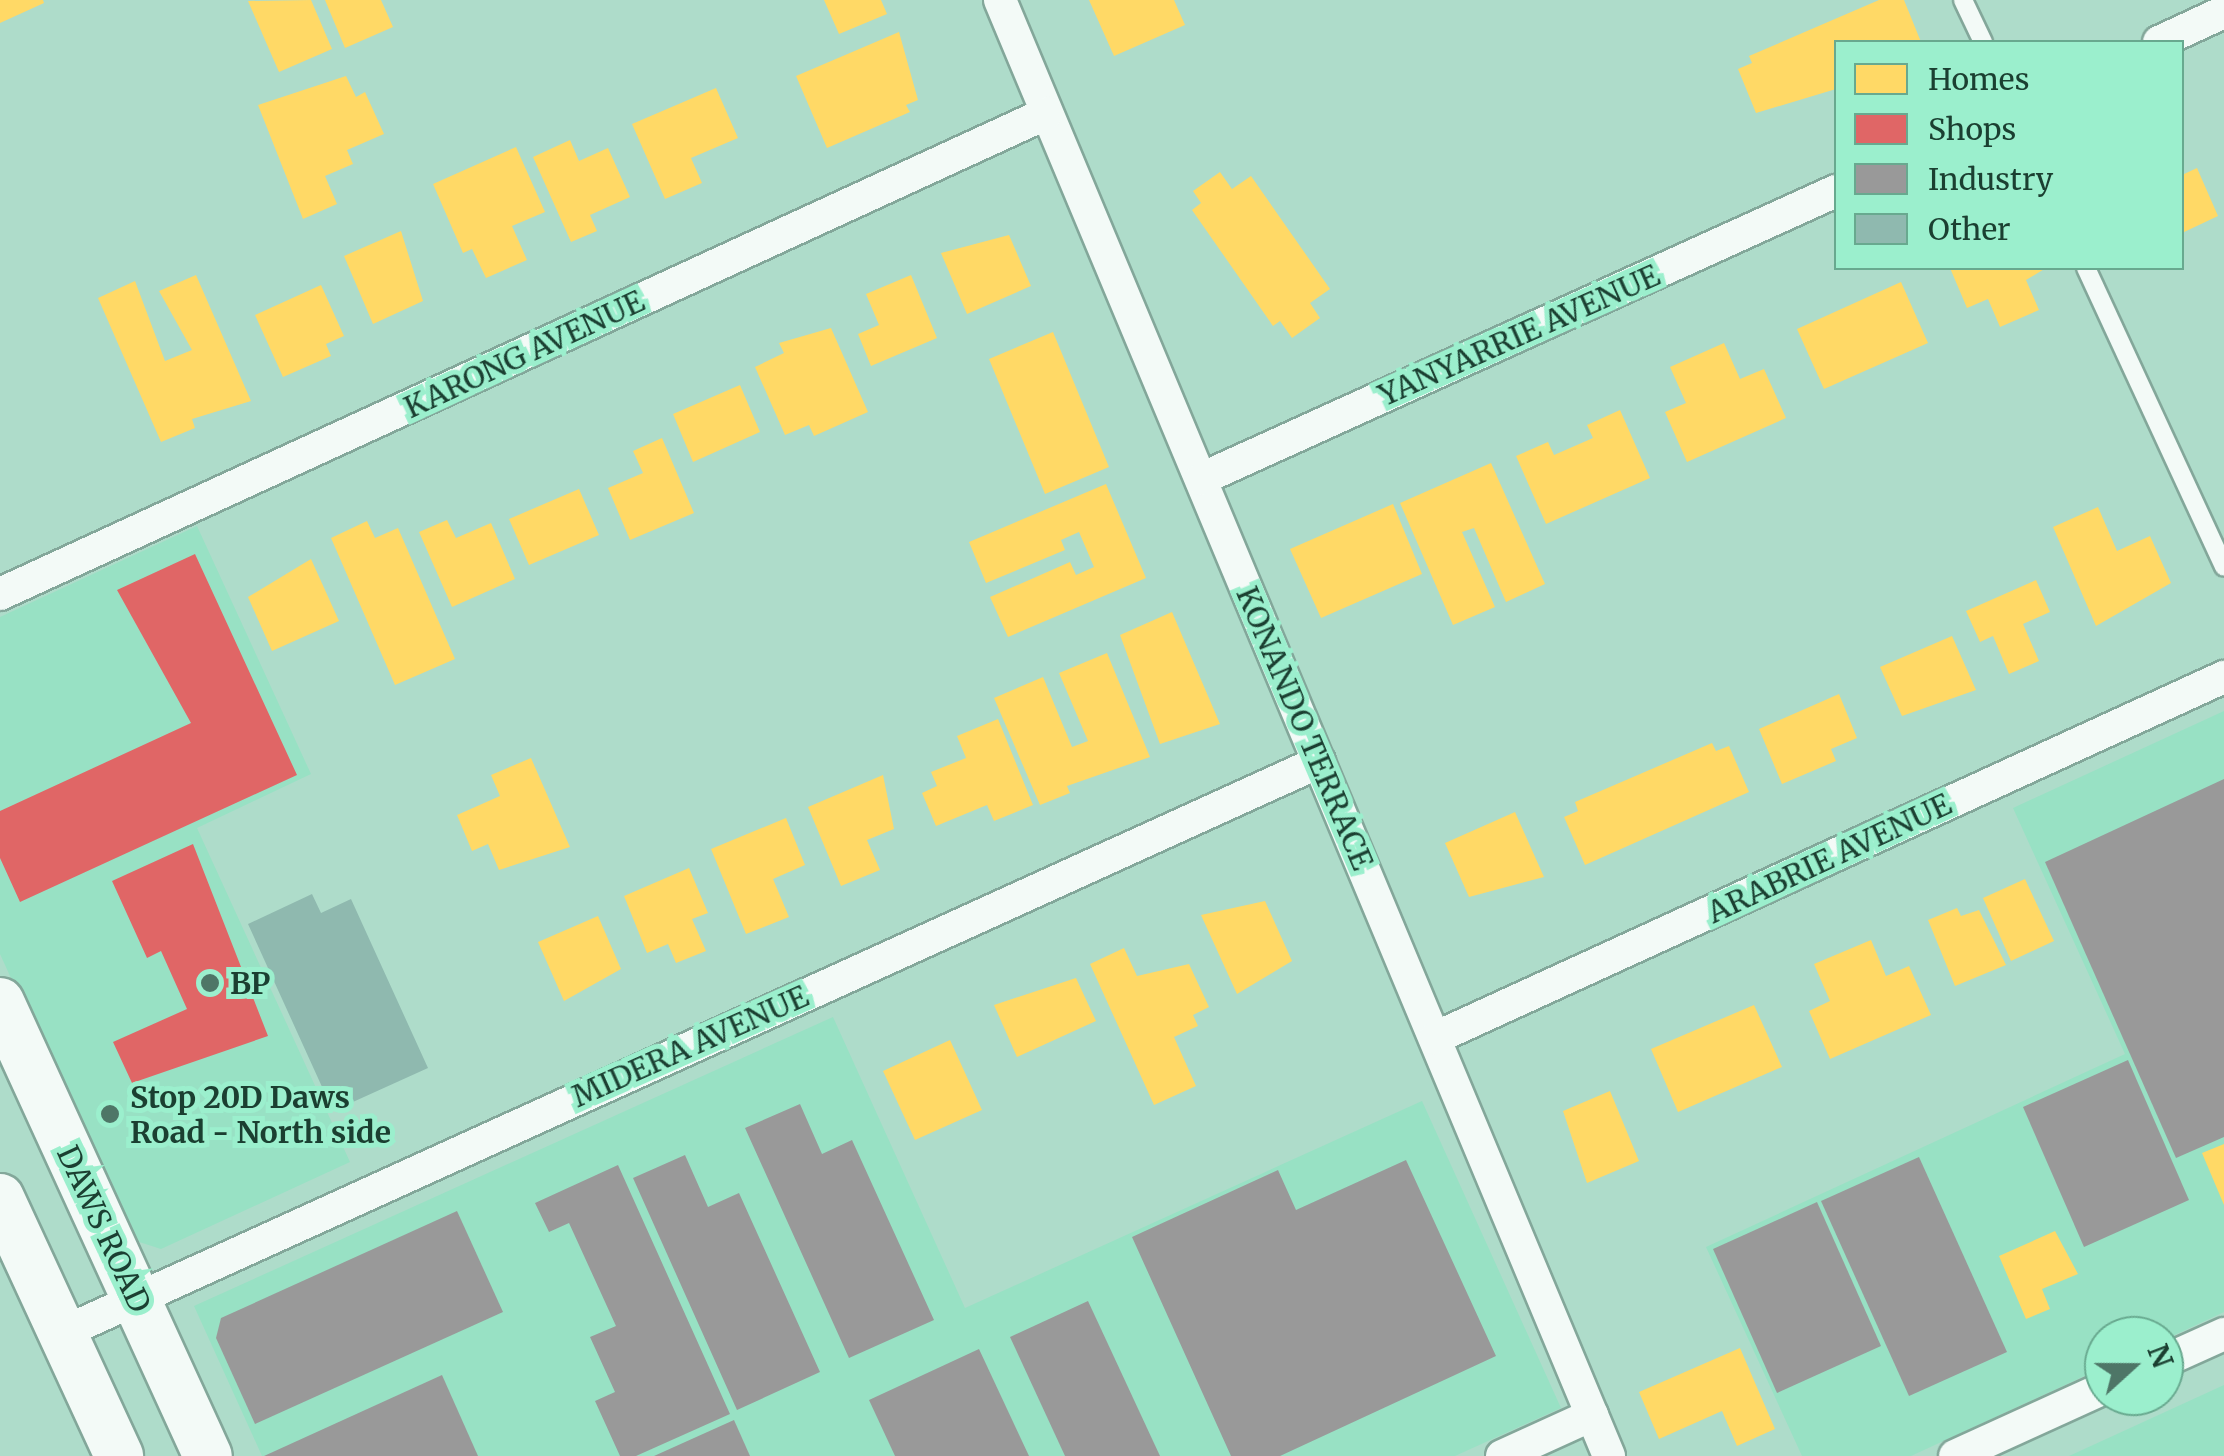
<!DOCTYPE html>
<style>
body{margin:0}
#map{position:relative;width:2224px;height:1456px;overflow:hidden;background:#aedcca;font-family:Merriweather,serif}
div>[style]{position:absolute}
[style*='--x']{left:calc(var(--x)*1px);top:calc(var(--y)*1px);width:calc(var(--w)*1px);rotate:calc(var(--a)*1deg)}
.built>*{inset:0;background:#98e1c4}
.homes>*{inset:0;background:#ffd966}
.shops>*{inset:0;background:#e06666}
.industry>*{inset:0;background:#999}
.building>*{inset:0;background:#8fb9af}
.roads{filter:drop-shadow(2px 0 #83a79a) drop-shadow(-2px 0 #83a79a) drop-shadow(0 2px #83a79a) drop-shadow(0 -2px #83a79a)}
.lane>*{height:18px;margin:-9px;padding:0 9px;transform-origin:9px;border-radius:9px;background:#f3faf7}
.street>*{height:32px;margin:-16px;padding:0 16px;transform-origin:16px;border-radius:16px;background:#f3faf7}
.secondary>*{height:48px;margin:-24px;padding:0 24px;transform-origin:24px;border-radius:24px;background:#f3faf7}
.dots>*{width:28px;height:28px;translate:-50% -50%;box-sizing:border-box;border:5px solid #9befcd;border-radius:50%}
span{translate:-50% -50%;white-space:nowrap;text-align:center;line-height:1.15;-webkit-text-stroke:10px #9befcd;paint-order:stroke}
.street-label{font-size:30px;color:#1b3f31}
.poi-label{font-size:30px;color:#1b3f31;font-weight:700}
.left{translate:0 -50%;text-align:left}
.legend{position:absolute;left:1834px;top:40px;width:350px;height:230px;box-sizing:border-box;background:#9befcd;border:2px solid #68a98f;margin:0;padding:12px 18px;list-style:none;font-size:30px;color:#1b3f31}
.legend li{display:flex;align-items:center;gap:20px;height:50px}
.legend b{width:50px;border:2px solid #68a98f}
.north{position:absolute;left:2084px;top:1316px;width:100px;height:100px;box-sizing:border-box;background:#9befcd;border:2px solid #68a98f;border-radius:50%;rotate:69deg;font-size:28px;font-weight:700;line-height:40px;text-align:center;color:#1b3f31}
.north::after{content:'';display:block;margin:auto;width:35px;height:45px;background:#4e7667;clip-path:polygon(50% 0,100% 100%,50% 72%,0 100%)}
</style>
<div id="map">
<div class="built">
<i style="clip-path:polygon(197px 526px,311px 774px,197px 828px,350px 1162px,161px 1249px,130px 1239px,0 954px,0 617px)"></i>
<i style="clip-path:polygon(2224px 711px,2224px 1312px,2164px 1340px,2104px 1336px,2104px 1367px,1911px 1456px,1802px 1456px,1706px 1247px,2125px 1054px,2013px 808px)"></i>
<i style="clip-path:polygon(833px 1017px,965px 1308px,1422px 1101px,1561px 1408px,1455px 1456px,262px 1456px,194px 1306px)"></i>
<i style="clip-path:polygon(2224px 1385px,2224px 1456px,2069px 1456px)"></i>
</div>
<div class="homes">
<i style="clip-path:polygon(0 0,43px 0,44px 3px,0 23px)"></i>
<i style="clip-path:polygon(311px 0,332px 49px,279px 72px,248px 1px)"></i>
<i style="clip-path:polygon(325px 0,381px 0,393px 27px,345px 48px)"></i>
<i style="clip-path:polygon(824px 0,881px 0,887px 14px,839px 34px)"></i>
<i style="clip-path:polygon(1089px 0,1174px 0,1185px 25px,1114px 56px)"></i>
<i style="clip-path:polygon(1879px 0,1904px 0,1921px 42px,1836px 42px,1836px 89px,1756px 113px,1738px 69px,1752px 63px,1749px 56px)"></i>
<i style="clip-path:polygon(899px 32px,918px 100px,906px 105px,910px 112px,827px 148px,796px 76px)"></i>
<i style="clip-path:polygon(346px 76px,356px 97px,365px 92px,384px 134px,347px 150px,353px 164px,325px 176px,337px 204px,303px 219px,258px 105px)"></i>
<i style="clip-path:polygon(716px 88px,738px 138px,691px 158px,702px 183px,665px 199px,632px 124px)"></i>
<i style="clip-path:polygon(570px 140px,579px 161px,608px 148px,630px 197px,590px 215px,597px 231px,571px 242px,533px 157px)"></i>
<i style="clip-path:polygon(516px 147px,545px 212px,512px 226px,527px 260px,486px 278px,472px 249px,463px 253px,433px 184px)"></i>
<i style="clip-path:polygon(2197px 168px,2218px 216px,2182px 233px,2182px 175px)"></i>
<i style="clip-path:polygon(1220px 172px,1232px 189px,1251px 176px,1330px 289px,1310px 303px,1320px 318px,1292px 338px,1280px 321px,1273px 326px,1192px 210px,1201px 203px,1193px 191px)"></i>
<i style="clip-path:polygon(401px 231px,423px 301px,373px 324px,344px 256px)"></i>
<i style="clip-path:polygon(1009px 235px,1031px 286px,967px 314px,941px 253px)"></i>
<i style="clip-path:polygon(1950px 268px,2046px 268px,2026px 280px,2039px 310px,2000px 327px,1988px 299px,1967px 308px)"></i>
<i style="clip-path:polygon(196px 275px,251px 401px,192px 419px,195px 428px,161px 442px,98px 298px,135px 281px,165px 361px,192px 350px,159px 291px)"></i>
<i style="clip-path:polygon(911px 275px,937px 338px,871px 366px,858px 334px,879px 325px,866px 294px)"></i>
<i style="clip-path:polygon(1901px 282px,1928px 343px,1824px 389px,1797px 329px)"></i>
<i style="clip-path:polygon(321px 285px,344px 336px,326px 344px,331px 356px,283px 377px,255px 315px)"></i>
<i style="clip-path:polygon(831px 328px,868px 412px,814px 436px,809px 425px,785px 435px,755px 367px,784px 353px,779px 343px)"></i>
<i style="clip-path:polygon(1053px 332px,1109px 467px,1045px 494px,989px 359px)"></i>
<i style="clip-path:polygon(1724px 343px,1740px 379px,1764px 369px,1786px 418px,1687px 462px,1665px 412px,1686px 403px,1670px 367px)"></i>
<i style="clip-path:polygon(740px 385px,760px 432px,693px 462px,673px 414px)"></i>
<i style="clip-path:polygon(1620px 410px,1650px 478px,1546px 524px,1516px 456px,1548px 442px,1554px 455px,1593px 438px,1587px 425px)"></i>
<i style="clip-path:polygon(662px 438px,694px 513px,630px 540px,608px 488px,643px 473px,633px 451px)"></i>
<i style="clip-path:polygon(1491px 463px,1545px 584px,1506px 602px,1474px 528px,1462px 532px,1495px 607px,1453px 625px,1400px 503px)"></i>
<i style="clip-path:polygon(1106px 484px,1146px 578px,1008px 637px,990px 597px,1070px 562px,1076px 575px,1094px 567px,1079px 532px,1061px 540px,1065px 550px,986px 583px,969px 542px)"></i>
<i style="clip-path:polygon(579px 489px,599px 535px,529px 565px,509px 519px)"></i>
<i style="clip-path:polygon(1393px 504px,1422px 574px,1321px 618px,1290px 549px)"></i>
<i style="clip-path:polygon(2098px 507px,2117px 551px,2150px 536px,2171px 583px,2096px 626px,2053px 527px)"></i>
<i style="clip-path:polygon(447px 520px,456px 538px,491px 523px,515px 579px,452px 607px,419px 532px)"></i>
<i style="clip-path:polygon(367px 521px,375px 538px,398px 528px,455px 659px,395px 685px,331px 538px)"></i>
<i style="clip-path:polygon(311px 559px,339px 621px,272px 651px,248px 597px)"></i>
<i style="clip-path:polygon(2036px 580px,2050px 612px,2023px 624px,2039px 661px,2009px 674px,1993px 636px,1980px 642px,1966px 611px)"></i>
<i style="clip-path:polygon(1172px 612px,1220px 724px,1160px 744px,1120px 635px)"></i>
<i style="clip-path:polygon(1952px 636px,1976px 690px,1902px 716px,1880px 667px)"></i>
<i style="clip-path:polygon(1107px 653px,1150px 757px,1067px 786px,1070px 793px,1040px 805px,994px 698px,1043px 677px,1072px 747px,1088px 741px,1059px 673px)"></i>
<i style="clip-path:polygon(1839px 694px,1857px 738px,1831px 749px,1836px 761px,1782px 784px,1759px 729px)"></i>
<i style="clip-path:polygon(998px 719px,1033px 805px,994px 821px,987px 805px,936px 826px,922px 793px,937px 786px,931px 772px,966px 758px,957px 736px)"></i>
<i style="clip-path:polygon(1712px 743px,1716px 751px,1729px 746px,1749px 792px,1585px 865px,1564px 817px,1578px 811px,1575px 802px)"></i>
<i style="clip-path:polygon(531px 758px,570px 847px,499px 870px,488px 844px,472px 851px,457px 815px,500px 796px,491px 775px)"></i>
<i style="clip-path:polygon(883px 775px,894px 829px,867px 840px,880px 870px,841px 886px,808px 807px)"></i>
<i style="clip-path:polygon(1515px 812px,1544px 877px,1469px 897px,1445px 843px)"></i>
<i style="clip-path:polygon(786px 818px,805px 865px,773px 879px,789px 917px,746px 934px,711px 849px)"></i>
<i style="clip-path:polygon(689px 868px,708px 913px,692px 919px,706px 951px,676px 963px,668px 944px,647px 953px,624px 896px)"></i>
<i style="clip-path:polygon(2025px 879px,2054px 941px,2011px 961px,1983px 898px)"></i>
<i style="clip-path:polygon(1265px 901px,1292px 961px,1237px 994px,1201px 915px)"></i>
<i style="clip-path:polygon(1957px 908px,1961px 916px,1979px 910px,2006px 965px,1955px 986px,1928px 920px)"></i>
<i style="clip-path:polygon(598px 916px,621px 969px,564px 1001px,538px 942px)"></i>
<i style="clip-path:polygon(1871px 940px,1886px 976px,1909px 966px,1931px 1015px,1830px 1059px,1809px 1011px,1830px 1001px,1814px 964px)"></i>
<i style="clip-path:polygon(1124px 948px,1137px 976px,1189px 964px,1209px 1007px,1193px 1015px,1198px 1026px,1174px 1037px,1196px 1086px,1154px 1105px,1090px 964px)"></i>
<i style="clip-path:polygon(1076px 978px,1096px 1021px,1017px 1057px,994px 1005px)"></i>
<i style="clip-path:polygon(1754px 1005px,1782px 1067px,1678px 1112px,1651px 1049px)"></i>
<i style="clip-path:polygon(950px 1040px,982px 1110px,915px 1140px,883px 1071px)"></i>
<i style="clip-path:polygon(1610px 1091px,1639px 1161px,1587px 1183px,1563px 1111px)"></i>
<i style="clip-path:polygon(2224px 1144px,2224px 1205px,2202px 1153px)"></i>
<i style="clip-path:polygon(2055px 1231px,2078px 1274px,2042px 1289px,2050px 1309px,2026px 1319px,1999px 1256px)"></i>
<i style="clip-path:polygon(1740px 1348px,1775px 1429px,1737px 1446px,1722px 1411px,1659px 1439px,1639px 1392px)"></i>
</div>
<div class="shops">
<i style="clip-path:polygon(195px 554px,297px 775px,20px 902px,0 858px,0 811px,191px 723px,117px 590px)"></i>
<i style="clip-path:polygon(193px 844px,268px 1036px,132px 1083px,113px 1042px,187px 1009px,161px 951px,147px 958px,112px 881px)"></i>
</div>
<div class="industry">
<i style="clip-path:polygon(2224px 779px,2224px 1137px,2176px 1158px,2045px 862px)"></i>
<i style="clip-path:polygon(2128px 1060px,2189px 1200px,2084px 1247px,2023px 1107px)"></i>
<i style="clip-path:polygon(800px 1104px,822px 1154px,852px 1140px,934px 1320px,849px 1358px,745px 1128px)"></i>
<i style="clip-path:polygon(685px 1155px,708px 1207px,739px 1193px,820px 1372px,737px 1410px,633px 1178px)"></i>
<i style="clip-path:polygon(1919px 1157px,2007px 1352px,1909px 1396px,1821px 1201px)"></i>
<i style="clip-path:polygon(1406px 1160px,1496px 1356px,1280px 1456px,1231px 1456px,1132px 1237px,1278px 1170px,1296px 1210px)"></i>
<i style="clip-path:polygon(618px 1165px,730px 1414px,636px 1456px,620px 1456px,595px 1401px,615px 1392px,590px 1337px,616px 1326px,569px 1223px,549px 1232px,535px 1203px)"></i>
<i style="clip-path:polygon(1817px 1202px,1881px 1346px,1777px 1393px,1713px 1249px)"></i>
<i style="clip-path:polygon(457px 1211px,503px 1312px,255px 1424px,216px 1338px,221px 1318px)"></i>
<i style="clip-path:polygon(1088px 1301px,1160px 1456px,1065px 1456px,1010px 1337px)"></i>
<i style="clip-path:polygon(979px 1349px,1029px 1456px,895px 1456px,869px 1400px)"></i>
<i style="clip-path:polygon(442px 1375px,478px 1456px,264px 1456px)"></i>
<i style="clip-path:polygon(734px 1420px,750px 1456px,654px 1456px)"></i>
</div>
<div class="building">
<i style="clip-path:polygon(312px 894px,321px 913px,351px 899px,428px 1068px,333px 1111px,248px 924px)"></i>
</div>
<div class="roads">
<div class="lane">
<i style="--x:1963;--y:0;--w:47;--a:64.5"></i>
<i style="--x:2086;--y:268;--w:329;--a:65.2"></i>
</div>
<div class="street">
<i style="--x:1000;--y:0;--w:1578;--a:67.3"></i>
<i style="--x:2159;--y:42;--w:72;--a:-24.8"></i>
<i style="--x:1201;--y:479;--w:697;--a:-24.4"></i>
<i style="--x:0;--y:594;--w:1152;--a:-24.67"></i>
<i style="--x:1435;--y:1038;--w:868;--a:-24.59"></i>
<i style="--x:62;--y:1333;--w:1381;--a:-24.43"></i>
<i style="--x:2164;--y:1361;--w:66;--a:-24.2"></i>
<i style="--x:1502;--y:1456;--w:99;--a:-24.5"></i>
<i style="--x:1955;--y:1456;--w:164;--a:-24.5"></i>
</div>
<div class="secondary">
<i style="--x:0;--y:1002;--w:499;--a:65.4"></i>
<i style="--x:0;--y:1198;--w:284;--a:65.2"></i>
</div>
</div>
<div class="dots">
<i style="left:210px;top:983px;background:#4e7667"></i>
<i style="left:110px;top:1114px;background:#4e7667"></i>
</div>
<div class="street-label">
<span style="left:1519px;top:335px;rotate:-24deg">YANYARRIE AVENUE</span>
<span style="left:524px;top:354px;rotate:-25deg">KARONG AVENUE</span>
<span style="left:1305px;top:728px;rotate:67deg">KONANDO TERRACE</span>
<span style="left:1829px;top:858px;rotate:-25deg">ARABRIE AVENUE</span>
<span style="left:690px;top:1046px;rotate:-24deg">MIDERA AVENUE</span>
<span style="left:104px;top:1229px;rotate:65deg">DAWS ROAD</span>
</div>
<div class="poi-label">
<span class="left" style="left:230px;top:983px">BP</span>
<span class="left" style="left:130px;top:1114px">Stop 20D Daws<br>Road - North side</span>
</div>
<ul class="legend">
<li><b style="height:28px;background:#ffd966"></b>Homes</li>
<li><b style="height:28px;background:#e06666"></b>Shops</li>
<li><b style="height:28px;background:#999"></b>Industry</li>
<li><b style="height:28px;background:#8fb9af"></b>Other</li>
</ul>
<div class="north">N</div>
</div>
